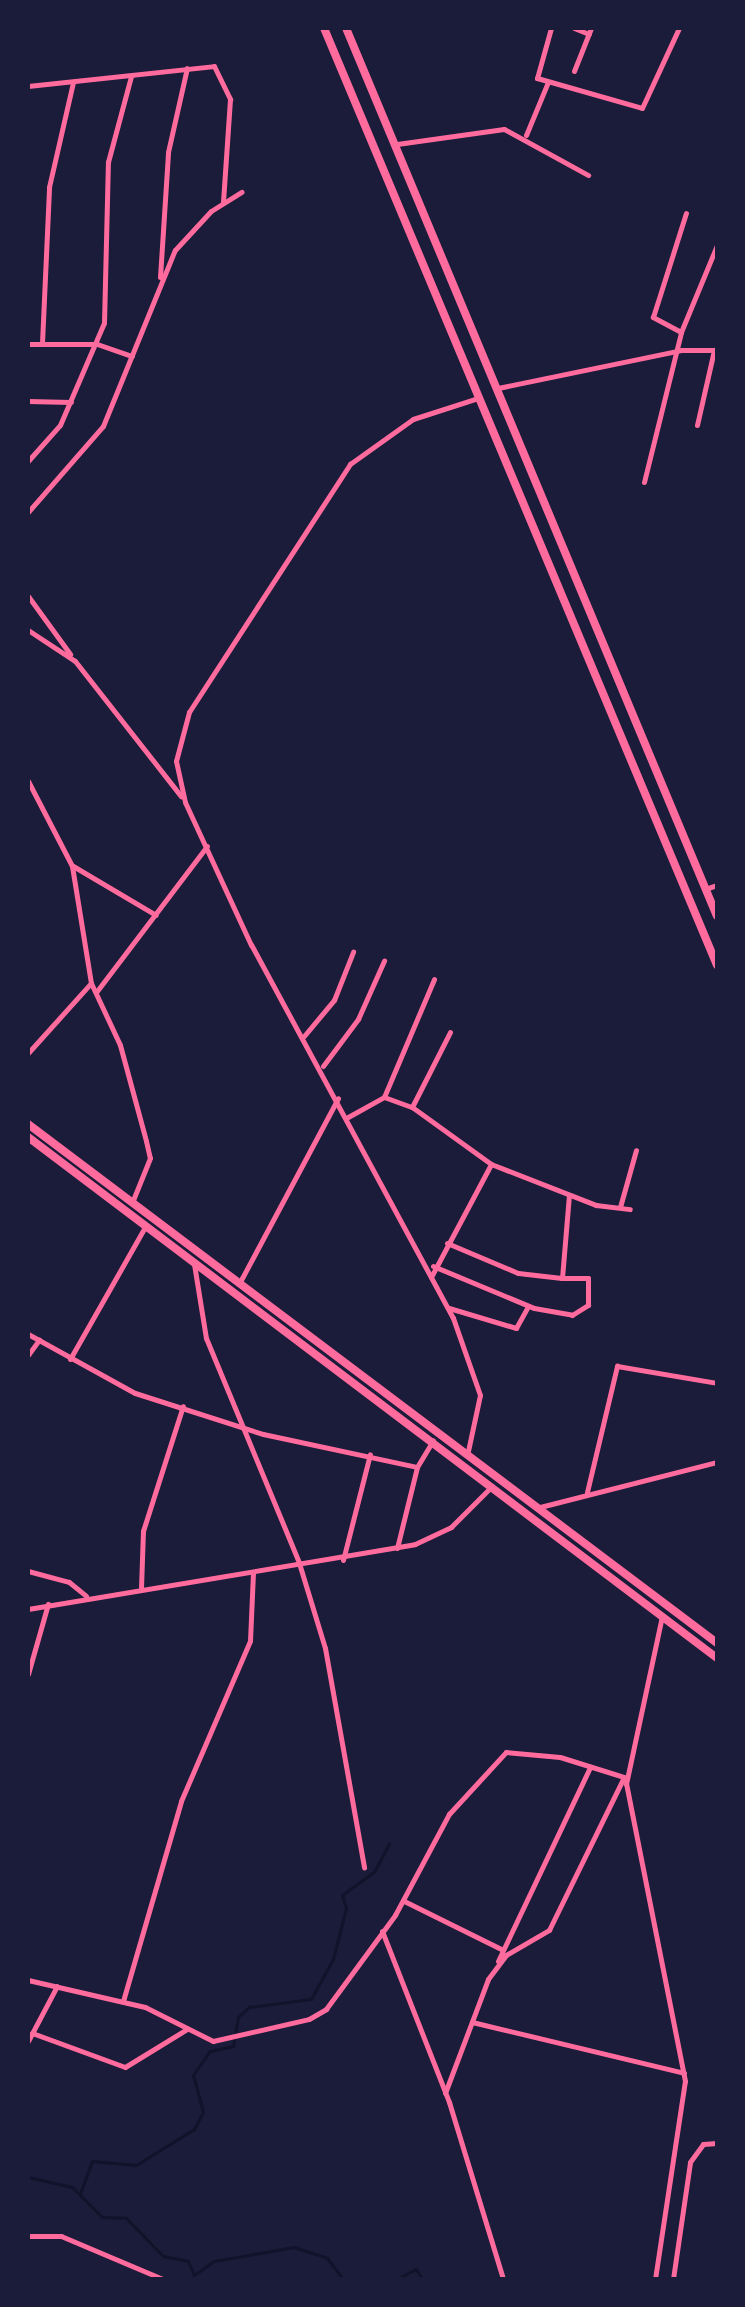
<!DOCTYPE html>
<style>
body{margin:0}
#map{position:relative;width:745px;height:2307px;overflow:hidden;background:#1b1b3a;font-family:"Varela Round",sans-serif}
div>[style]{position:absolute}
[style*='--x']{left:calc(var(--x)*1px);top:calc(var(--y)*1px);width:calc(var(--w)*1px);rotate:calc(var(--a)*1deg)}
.stream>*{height:3px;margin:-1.5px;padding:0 1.5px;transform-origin:1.5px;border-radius:1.5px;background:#12122b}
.minor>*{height:5px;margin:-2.5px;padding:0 2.5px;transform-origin:2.5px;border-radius:2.5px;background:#ff6b9d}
.primary>*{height:8px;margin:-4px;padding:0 4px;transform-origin:4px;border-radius:4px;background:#ff6b9d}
span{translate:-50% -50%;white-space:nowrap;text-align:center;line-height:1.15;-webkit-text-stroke:6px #1b1b3a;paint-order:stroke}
.frame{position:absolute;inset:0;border:30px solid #1b1b3a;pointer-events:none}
</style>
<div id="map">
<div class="stream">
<i style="--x:28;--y:2177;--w:45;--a:12.8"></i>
<i style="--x:72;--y:2187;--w:42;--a:45"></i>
<i style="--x:102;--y:2217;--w:24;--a:2"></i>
<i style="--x:126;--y:2218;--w:53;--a:45.8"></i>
<i style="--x:163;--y:2256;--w:25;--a:11"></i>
<i style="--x:188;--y:2261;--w:15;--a:67"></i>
<i style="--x:194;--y:2275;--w:24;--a:-35"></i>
<i style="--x:214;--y:2261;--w:81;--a:-9.9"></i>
<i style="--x:294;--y:2247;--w:35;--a:18"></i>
<i style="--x:327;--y:2258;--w:26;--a:53"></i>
<i style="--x:80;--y:2194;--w:35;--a:-70"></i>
<i style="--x:92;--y:2161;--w:44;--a:5.2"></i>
<i style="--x:136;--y:2165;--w:68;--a:-31.8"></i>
<i style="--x:194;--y:2129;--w:19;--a:-62"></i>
<i style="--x:203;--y:2112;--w:38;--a:-105"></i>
<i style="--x:193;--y:2075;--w:29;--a:-55"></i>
<i style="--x:210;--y:2051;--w:24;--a:-12"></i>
<i style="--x:233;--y:2046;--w:29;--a:-80"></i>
<i style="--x:238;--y:2017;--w:15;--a:-42"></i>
<i style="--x:249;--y:2007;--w:63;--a:-7.4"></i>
<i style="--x:311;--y:1999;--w:46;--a:-61.2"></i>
<i style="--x:333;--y:1959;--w:53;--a:-75.7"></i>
<i style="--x:346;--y:1908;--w:14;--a:-107"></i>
<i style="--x:342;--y:1895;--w:39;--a:-36"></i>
<i style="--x:374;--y:1872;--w:32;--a:-62"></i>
<i style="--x:397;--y:2279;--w:21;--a:-28"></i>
<i style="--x:416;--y:2269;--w:12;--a:59"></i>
</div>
<div class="minor">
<i style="--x:551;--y:28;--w:52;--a:105.6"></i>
<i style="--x:537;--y:78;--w:109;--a:15.9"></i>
<i style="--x:642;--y:108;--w:88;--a:-65.2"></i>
<i style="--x:574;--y:28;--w:16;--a:22"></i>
<i style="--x:574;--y:71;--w:46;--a:-68.4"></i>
<i style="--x:28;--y:86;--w:187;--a:-6.1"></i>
<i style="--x:214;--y:66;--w:37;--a:64"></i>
<i style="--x:230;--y:99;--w:104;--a:93.9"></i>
<i style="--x:526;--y:135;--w:57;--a:-67.5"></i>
<i style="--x:397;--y:144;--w:108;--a:-8"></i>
<i style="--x:504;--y:129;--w:96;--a:28.7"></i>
<i style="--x:160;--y:277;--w:125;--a:-86.3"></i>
<i style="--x:168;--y:152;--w:86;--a:-77.3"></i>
<i style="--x:681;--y:332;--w:32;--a:-152"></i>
<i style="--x:653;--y:317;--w:109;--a:-72.4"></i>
<i style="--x:42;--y:343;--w:156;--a:-87.4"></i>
<i style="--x:49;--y:187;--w:108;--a:-77.1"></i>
<i style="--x:28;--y:344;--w:69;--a:0"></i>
<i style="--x:97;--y:344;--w:37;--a:19"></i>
<i style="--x:498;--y:388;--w:187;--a:-11.7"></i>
<i style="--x:681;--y:350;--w:36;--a:0"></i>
<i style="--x:28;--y:401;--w:43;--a:1.3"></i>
<i style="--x:697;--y:425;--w:77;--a:-77.2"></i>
<i style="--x:28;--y:461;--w:48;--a:-48.4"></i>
<i style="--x:60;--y:425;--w:111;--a:-66.7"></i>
<i style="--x:104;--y:323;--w:161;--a:-88.6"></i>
<i style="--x:108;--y:162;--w:89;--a:-75"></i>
<i style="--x:644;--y:482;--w:154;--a:-76.1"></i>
<i style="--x:681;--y:332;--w:94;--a:-67.5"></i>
<i style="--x:28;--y:512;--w:114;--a:-48.9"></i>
<i style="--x:103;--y:426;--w:190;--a:-67.8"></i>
<i style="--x:175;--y:250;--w:53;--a:-47.3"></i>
<i style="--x:211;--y:211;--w:36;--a:-32"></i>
<i style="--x:28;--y:596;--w:72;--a:54.1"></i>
<i style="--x:28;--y:630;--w:56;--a:33.4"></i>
<i style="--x:75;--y:661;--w:172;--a:51.9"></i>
<i style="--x:28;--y:781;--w:96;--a:62.6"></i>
<i style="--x:72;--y:866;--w:119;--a:80.8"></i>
<i style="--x:91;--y:983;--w:68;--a:64.9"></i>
<i style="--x:120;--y:1045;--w:99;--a:74.8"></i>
<i style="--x:146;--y:1141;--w:17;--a:77"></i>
<i style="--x:150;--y:1158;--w:45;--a:112"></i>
<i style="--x:73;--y:866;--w:96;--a:30.6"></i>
<i style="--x:705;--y:889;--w:13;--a:-18"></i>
<i style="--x:97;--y:991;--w:182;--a:-52.8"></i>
<i style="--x:304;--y:1036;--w:47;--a:-50.2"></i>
<i style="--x:334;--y:1000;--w:52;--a:-68.4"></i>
<i style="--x:28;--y:1053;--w:94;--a:-48"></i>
<i style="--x:323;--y:1066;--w:59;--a:-53.3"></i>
<i style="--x:358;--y:1019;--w:64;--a:-65.9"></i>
<i style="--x:384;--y:1097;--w:128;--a:-67"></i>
<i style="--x:412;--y:1107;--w:84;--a:-63.1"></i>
<i style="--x:348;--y:1117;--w:41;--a:-29.1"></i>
<i style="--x:384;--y:1097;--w:30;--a:20"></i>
<i style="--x:412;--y:1107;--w:97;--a:35.8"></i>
<i style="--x:491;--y:1164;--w:113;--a:21.3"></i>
<i style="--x:596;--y:1205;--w:34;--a:7"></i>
<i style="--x:620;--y:1207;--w:59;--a:-74.3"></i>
<i style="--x:447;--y:1243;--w:77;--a:22.9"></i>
<i style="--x:518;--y:1273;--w:44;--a:6.5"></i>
<i style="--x:562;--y:1278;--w:83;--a:-85.2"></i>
<i style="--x:194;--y:1264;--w:75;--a:80.8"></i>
<i style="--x:206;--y:1338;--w:243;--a:67.5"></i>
<i style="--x:299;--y:1563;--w:89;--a:73"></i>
<i style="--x:325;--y:1648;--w:223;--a:79.9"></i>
<i style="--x:433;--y:1266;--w:109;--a:22.6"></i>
<i style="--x:534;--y:1308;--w:39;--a:10"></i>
<i style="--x:572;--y:1315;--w:19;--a:-32"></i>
<i style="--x:588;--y:1305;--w:27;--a:-90"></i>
<i style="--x:588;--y:1278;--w:26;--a:180"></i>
<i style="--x:431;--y:1277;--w:128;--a:-62"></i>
<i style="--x:241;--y:1280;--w:206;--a:-61.9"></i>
<i style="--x:449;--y:1308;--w:70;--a:16.6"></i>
<i style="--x:516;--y:1328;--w:25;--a:-61"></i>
<i style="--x:28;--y:1334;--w:122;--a:28.9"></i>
<i style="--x:135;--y:1393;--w:134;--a:17.8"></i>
<i style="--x:263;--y:1434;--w:157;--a:12.1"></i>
<i style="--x:28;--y:1355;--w:19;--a:-54"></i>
<i style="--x:70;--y:1359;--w:154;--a:-60.4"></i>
<i style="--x:468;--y:1451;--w:57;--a:-77.9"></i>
<i style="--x:480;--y:1395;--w:82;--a:-109.3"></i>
<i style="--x:453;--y:1318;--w:424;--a:-118.4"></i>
<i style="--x:251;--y:945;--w:157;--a:-114.8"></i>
<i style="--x:185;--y:802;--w:42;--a:-102.4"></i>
<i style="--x:176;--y:761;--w:51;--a:-75.1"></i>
<i style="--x:189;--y:712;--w:296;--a:-57"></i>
<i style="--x:350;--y:464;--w:77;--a:-35.5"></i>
<i style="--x:413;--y:419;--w:68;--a:-17.9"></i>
<i style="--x:587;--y:1492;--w:130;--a:-76.6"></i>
<i style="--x:617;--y:1366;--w:101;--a:9.6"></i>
<i style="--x:540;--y:1507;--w:183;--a:-14.3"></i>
<i style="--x:397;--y:1548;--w:83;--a:-76.1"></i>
<i style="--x:417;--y:1467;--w:31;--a:-59"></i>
<i style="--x:343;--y:1560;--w:109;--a:-75.7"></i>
<i style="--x:28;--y:1571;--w:42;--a:15"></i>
<i style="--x:69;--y:1582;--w:22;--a:39"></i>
<i style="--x:141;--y:1588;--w:57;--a:-88"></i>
<i style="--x:143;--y:1531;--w:131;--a:-72.3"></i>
<i style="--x:28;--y:1609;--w:392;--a:-9.5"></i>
<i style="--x:415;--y:1544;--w:40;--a:-25"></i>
<i style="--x:451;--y:1527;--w:58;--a:-45"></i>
<i style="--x:28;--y:1674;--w:73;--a:-74.1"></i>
<i style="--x:404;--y:1901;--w:110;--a:26.3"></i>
<i style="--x:382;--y:1931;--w:184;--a:68.6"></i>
<i style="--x:449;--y:2102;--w:185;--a:73"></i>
<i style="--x:498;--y:1961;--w:215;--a:-64.6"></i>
<i style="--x:28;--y:1980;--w:120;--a:13"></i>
<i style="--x:145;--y:2007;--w:76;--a:26.6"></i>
<i style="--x:213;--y:2041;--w:98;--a:-12.9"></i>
<i style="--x:309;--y:2019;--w:20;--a:-30"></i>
<i style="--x:326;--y:2009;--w:117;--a:-53.7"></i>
<i style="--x:395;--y:1915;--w:115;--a:-61.9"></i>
<i style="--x:449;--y:1814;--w:84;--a:-47.4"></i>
<i style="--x:506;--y:1752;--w:54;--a:5.3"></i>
<i style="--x:560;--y:1757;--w:70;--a:17.4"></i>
<i style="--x:123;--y:2001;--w:208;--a:-73.8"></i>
<i style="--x:181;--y:1801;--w:174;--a:-66.7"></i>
<i style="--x:250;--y:1641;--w:69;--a:-87.5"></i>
<i style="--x:472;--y:2022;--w:218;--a:13.5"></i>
<i style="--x:32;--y:2033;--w:99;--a:20.1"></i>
<i style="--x:125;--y:2067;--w:73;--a:-31.5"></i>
<i style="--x:28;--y:2041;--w:62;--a:-62.2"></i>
<i style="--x:445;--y:2093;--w:122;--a:-69.3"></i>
<i style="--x:488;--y:1979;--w:30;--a:-53"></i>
<i style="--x:506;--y:1955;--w:50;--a:-30.2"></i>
<i style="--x:549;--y:1930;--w:170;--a:-63.9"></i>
<i style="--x:28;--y:2236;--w:33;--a:0"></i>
<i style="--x:61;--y:2236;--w:111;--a:22.9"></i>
<i style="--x:655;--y:2279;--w:200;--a:-81.4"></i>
<i style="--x:685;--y:2081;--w:303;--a:-101.2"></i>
<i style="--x:626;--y:1784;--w:172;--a:-77.9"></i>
<i style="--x:673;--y:2279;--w:118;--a:-81.7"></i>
<i style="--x:690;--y:2162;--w:22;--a:-54"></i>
<i style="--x:703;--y:2144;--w:14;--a:-4"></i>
</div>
<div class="primary">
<i style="--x:324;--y:28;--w:1016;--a:67.25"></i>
<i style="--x:346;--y:28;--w:962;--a:67.33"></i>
<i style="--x:28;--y:1124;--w:863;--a:36.99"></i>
<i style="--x:28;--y:1137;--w:864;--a:37.1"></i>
</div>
<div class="frame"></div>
</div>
